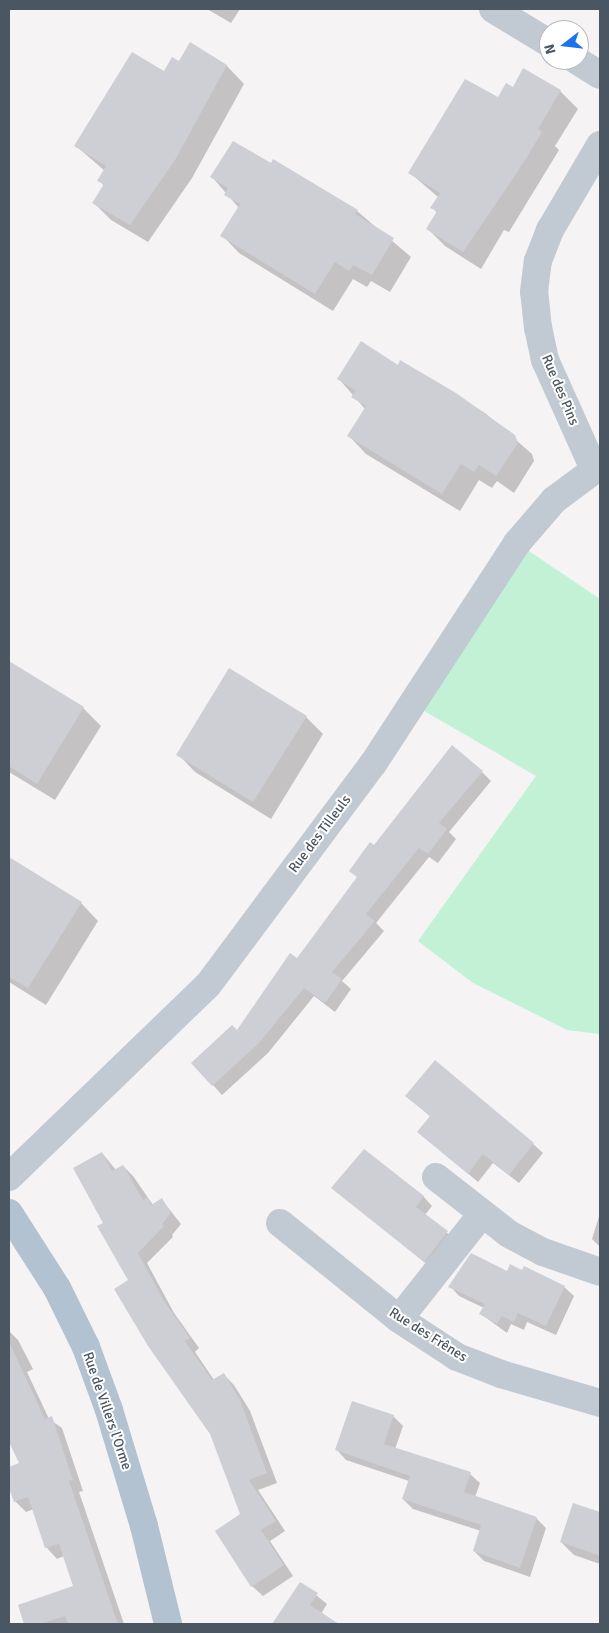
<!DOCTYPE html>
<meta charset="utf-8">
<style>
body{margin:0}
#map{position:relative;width:609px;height:1633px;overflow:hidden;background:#f5f3f3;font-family:Signika,sans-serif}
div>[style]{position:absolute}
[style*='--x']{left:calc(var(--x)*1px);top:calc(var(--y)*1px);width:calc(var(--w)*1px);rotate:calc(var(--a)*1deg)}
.green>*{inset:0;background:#c3f1d5}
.shadow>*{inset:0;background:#0003}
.building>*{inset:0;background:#cdcfd5}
.minor>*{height:28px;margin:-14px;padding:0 14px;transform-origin:14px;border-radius:14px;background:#c1cad2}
.major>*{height:28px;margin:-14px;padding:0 14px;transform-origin:14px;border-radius:14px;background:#b3c2d1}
span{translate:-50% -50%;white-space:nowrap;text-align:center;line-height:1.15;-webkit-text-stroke:4px #fff;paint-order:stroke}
.street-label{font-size:14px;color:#4a5661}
.frame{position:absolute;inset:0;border:10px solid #4a5661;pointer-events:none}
.north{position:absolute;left:539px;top:20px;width:50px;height:50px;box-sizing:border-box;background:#fff;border:1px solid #b7bbc0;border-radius:50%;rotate:254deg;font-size:14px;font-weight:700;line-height:20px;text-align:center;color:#4a5661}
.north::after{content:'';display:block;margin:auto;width:18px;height:22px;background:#1a73e8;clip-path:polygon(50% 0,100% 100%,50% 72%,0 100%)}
</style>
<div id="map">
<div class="green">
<i style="clip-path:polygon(517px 543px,600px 599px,600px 1034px,567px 1030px,473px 983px,418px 941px,536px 776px,414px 705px)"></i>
</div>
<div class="shadow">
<i style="clip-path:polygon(207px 9px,240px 9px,231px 23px)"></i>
<i style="clip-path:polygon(190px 44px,227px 66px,244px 84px,192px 178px,148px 242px,111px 220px,94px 203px,104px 186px,99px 180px,105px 171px,76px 146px,179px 63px)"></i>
<i style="clip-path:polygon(524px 69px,560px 91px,578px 109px,555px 146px,559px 150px,509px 232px,504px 230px,481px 269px,445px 246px,428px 229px,437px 213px,432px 207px,438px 197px,409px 172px,513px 89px)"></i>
<i style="clip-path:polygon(212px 177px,357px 211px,411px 257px,390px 292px,371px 281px,367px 287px,353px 279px,333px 311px,239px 253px,222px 235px,239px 208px)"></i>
<i style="clip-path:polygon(401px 362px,485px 413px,532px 454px,534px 461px,514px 493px,497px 481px,492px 488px,479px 480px,460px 511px,366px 454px,349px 436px,365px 409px,339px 379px,398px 366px)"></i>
<i style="clip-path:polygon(9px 662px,83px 708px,101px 726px,55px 800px,9px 772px)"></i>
<i style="clip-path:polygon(306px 717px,323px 734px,271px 819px,195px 772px,178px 754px)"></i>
<i style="clip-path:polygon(482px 772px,491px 781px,449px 832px,456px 839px,438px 863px,429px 857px,376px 923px,384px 931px,342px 981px,351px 989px,335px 1012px,314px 996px,268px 1053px,222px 1095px,193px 1063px,237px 1031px,298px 960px,358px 878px,351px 871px,374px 847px)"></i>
<i style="clip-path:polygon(9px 859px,81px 903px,98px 921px,46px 1005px,9px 982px)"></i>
<i style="clip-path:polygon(407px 1096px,533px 1144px,543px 1153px,519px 1183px,493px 1163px,478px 1182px,419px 1132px,431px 1117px)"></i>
<i style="clip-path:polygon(102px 1153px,116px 1170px,123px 1166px,133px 1176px,153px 1205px,162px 1200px,181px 1224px,172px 1235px,173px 1237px,147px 1263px,174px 1313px,199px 1348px,195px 1352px,214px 1380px,224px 1375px,234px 1385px,250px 1411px,277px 1483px,258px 1490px,285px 1531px,270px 1541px,293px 1576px,263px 1596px,252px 1586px,242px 1515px,211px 1433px,104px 1224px)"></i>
<i style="clip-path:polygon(333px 1188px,423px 1196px,432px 1206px,425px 1215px,457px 1241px,434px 1270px)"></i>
<i style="clip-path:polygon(600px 1213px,600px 1247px,592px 1239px)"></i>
<i style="clip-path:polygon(450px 1286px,564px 1287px,574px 1296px,556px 1335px,527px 1322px,524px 1330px,511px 1324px,507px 1333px,481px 1314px,484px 1308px,459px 1296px)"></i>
<i style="clip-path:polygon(9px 1331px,18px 1340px,33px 1369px,27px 1372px,49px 1419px,62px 1428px,83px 1491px,79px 1492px,124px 1624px,25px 1624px,19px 1605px,74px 1587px,64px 1556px,57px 1559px,47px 1548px,34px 1509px,26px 1512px,15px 1501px,9px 1485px,9px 1469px,21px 1464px,9px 1439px)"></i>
<i style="clip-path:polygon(393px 1416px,403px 1426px,395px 1449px,470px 1474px,480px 1483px,475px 1497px,536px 1518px,546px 1528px,530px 1577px,484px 1561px,474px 1551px,481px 1531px,413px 1509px,403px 1499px,409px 1481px,346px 1460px,337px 1450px)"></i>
<i style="clip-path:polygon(573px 1505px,600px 1513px,600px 1564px,574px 1555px,561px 1542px)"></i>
<i style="clip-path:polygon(301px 1583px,327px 1604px,321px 1614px,336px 1624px,273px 1624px)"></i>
</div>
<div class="building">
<i style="clip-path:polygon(190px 42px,227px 65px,175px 160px,130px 225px,92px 203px,104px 184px,97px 181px,106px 166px,74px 146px,132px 52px,164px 71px,172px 57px,179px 61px)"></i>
<i style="clip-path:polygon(523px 68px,561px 90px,538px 129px,542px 132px,524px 162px,463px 252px,426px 229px,437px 211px,430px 208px,440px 193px,408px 173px,465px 79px,498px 97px,506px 83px,513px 87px)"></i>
<i style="clip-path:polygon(233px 141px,271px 163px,273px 159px,358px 210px,355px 214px,394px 238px,372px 275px,353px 265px,349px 271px,335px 262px,315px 294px,220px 236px,240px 204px,224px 195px,228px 188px,210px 177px)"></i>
<i style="clip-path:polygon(361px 341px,398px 365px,400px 360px,456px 393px,515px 435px,518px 443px,496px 476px,479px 465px,474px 472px,461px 464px,442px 494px,347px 436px,366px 406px,351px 397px,356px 391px,337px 379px)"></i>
<i style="clip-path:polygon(9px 661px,84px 707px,37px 784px,9px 766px)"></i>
<i style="clip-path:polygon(229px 668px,307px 716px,253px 802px,176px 755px)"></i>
<i style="clip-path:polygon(452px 745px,483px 771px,439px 823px,447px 829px,428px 854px,419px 848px,366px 914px,375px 921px,332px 972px,342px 979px,325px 1003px,304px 988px,259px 1043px,212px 1086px,191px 1063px,232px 1025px,237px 1030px,290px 953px,297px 958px,357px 877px,349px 871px,370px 842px,374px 845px)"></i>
<i style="clip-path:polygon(9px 857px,82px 902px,28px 988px,9px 977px)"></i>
<i style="clip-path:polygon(435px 1060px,534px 1143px,509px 1175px,483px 1154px,468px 1174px,417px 1132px,430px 1116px,405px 1096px)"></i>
<i style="clip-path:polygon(364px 1149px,424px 1196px,416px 1207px,448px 1231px,424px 1262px,331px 1188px)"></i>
<i style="clip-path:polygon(102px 1152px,112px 1171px,123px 1165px,143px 1200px,147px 1197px,151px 1205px,162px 1198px,171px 1213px,162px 1224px,164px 1226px,138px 1253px,164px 1301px,190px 1338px,185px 1341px,212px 1380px,224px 1373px,240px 1400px,267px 1473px,249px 1480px,276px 1521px,261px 1530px,284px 1565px,251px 1587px,215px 1531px,240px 1514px,210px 1434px,148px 1346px,114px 1289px,128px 1280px,97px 1226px,103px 1223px,73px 1168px)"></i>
<i style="clip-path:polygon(471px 1253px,507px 1271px,510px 1264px,522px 1270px,524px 1266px,565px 1286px,546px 1326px,518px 1313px,514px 1322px,502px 1316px,497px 1324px,479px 1314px,485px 1304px,448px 1287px)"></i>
<i style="clip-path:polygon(9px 1342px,45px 1419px,52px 1416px,73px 1480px,69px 1481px,118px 1624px,68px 1624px,65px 1616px,40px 1624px,24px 1624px,18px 1605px,73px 1586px,59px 1544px,45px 1548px,28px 1497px,14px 1502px,9px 1488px,9px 1467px,19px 1463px,9px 1442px)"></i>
<i style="clip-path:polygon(352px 1401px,394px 1415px,384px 1444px,471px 1472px,464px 1492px,537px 1517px,520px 1568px,473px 1551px,481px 1525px,402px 1499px,410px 1476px,335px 1450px)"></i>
<i style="clip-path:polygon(573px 1503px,600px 1512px,600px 1556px,560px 1542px)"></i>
<i style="clip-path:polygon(300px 1582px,318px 1593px,310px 1605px,339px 1624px,272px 1624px)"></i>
</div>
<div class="minor">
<i style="--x:493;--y:9;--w:66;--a:31.3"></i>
<i style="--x:576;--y:60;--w:28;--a:32"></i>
<i style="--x:594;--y:469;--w:120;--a:-114.2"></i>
<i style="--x:545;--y:360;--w:33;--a:-102"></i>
<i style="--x:538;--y:328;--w:36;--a:-96"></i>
<i style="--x:534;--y:292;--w:31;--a:-83"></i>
<i style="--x:538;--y:261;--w:33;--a:-69"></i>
<i style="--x:550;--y:230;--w:99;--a:-59.5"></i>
<i style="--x:9;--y:1177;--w:277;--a:-44"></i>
<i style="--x:208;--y:985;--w:276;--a:-53.3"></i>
<i style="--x:373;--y:764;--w:264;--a:-56.9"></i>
<i style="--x:517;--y:543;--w:57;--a:-49.3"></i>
<i style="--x:554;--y:500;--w:57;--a:-36.5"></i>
<i style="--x:436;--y:1177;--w:93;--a:38"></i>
<i style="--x:509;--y:1234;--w:38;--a:28"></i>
<i style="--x:543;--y:1252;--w:60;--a:19.3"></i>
<i style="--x:280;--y:1223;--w:153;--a:38.9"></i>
<i style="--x:399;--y:1319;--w:69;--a:33.2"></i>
<i style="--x:457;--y:1357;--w:47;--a:21.1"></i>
<i style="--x:501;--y:1374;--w:103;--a:16.3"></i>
<i style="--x:399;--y:1319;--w:132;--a:-51.7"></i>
</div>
<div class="major">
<i style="--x:9;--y:1213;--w:89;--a:57.4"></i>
<i style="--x:57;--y:1288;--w:66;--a:63.8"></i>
<i style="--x:86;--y:1347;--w:67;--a:69.9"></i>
<i style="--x:109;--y:1410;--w:121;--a:73.2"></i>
<i style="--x:144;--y:1526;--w:101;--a:76.2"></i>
</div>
<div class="street-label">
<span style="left:560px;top:390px;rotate:67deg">Rue des Pins</span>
<span style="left:320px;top:834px;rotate:-53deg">Rue des Tilleuls</span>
<span style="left:428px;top:1335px;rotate:32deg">Rue des Frênes</span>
<span style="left:107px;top:1411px;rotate:71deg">Rue de Villers l'Orme</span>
</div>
<div class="frame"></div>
<div class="north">N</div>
</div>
